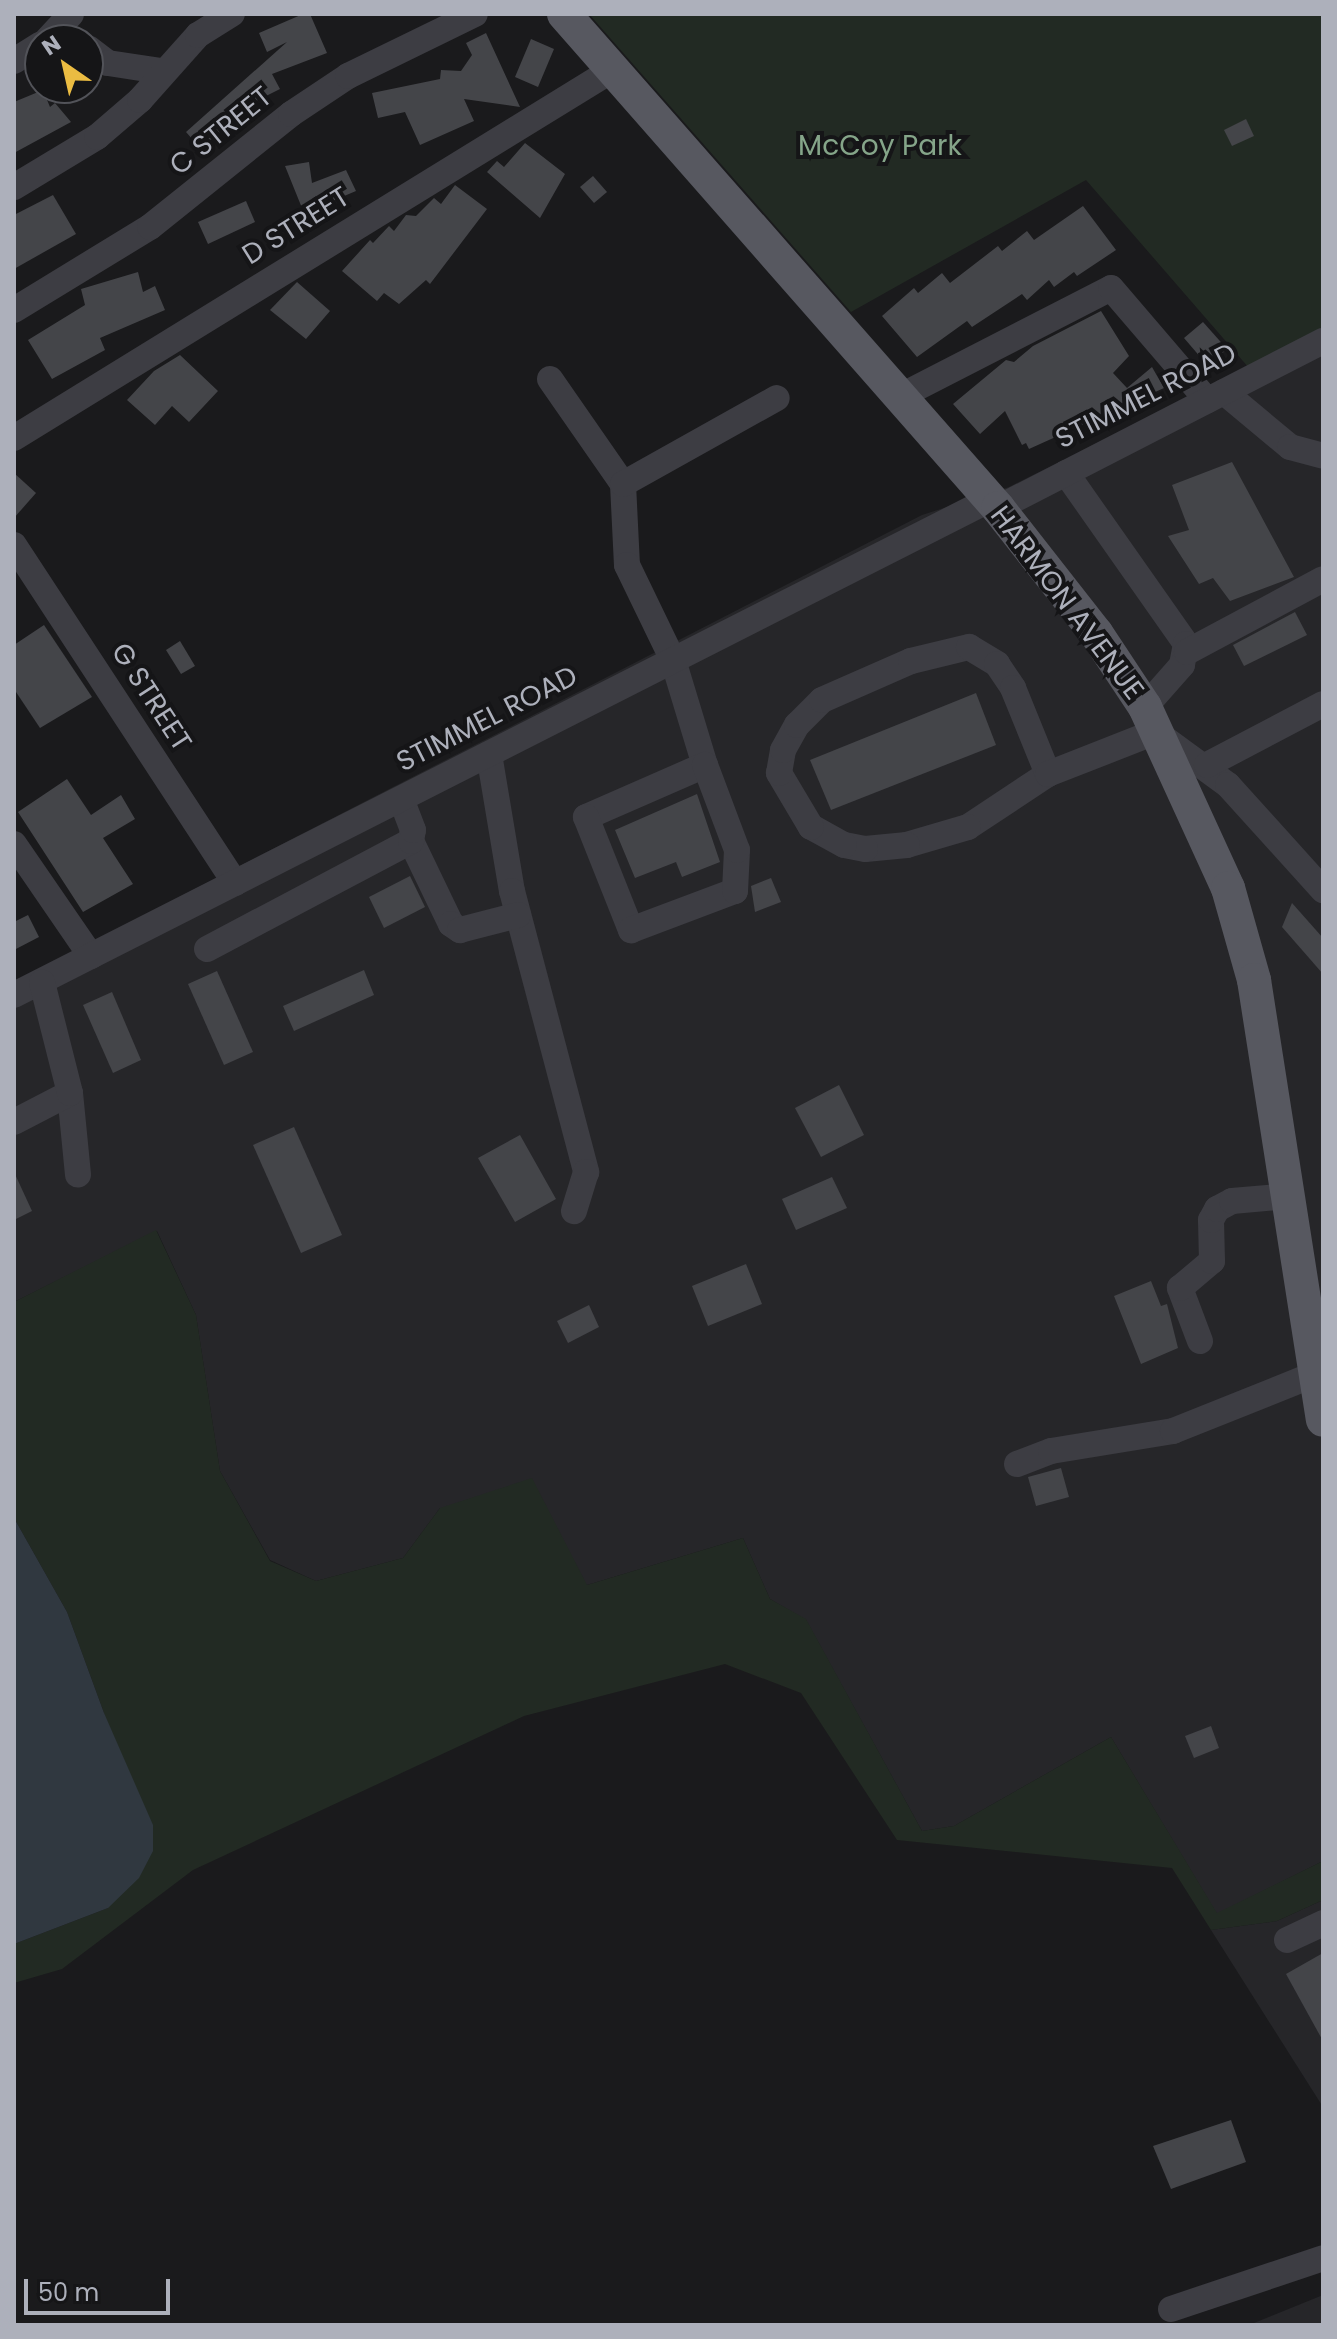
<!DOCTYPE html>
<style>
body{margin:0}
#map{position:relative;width:1337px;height:2339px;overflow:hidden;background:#1a1a1c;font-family:Poppins,sans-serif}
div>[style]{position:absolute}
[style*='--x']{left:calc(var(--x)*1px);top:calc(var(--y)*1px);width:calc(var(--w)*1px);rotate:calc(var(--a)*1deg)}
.built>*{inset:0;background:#262629}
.green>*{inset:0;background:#222a23}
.water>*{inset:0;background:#303840}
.building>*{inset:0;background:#444549}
.minor>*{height:26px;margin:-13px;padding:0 13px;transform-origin:13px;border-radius:13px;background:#3d3d43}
.major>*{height:34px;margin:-17px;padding:0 17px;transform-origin:17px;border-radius:17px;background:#575860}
span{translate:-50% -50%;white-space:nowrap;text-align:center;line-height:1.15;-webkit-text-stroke:8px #151517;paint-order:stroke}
.street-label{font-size:28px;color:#adb0bb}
.park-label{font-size:28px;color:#85a589}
.frame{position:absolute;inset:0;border:16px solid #adb0bb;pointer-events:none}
.north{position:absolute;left:24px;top:24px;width:80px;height:80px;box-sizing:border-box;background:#151517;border:2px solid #525359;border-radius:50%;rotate:326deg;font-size:22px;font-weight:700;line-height:32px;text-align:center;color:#adb0bb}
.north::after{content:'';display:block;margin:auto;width:28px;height:36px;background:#ebbc42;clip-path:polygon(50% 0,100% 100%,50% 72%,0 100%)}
.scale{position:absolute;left:24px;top:2279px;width:146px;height:36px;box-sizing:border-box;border:4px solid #adb0bb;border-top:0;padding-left:10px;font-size:24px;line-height:28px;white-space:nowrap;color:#adb0bb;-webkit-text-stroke:6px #151517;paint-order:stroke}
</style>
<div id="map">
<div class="built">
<i style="clip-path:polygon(1323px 330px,1323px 1861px,1217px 1914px,1111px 1737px,954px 1826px,922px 1831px,806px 1620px,770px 1599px,743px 1538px,587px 1585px,440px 1508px,403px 1558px,316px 1581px,270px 1560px,220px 1471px,196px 1315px,157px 1231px,14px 1302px,14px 982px,922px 515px,1009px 487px)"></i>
<i style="clip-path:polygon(1323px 1900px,1323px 2107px,1211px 1930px,1277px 1921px)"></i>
<i style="clip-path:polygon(1323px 2295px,1323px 2325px,1249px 2325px)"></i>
</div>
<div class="green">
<i style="clip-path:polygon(589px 14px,1323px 14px,1323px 330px,1249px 368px,1086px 180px,851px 312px)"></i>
<i style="clip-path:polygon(156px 1230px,196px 1315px,220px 1471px,270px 1561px,316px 1581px,403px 1558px,440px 1508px,532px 1478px,587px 1585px,743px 1538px,770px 1599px,806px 1619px,922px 1831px,954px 1826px,1111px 1737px,1217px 1913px,1323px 1861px,1323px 1900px,1277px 1921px,1211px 1930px,1172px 1868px,897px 1840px,801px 1693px,725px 1664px,524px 1716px,193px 1870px,62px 1969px,14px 1983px,14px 1944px,108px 1908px,104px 1713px,67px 1612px,14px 1518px,14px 1302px)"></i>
</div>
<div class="water">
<i style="clip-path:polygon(14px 1518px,67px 1612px,104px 1713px,153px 1825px,153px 1851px,139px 1878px,108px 1908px,14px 1944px)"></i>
</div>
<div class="building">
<i style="clip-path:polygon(303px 14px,310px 14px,327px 53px,272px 74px,280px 89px,226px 116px,231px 122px,201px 149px,186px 132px,287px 42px,267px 52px,259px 33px)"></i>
<i style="clip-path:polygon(486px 33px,520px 107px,464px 99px,474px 121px,420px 145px,405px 112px,378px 118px,372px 93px,440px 79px,441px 70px,461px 71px,472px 55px,466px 43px)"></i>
<i style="clip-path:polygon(531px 39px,554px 49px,538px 87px,515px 77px)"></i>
<i style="clip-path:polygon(43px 90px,50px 107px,55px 103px,71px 122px,14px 153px,14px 102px)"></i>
<i style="clip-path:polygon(1246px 119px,1254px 136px,1232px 146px,1224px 130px)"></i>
<i style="clip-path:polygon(525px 143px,565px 174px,540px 218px,487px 172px,497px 161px,504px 167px)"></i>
<i style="clip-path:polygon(309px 162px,312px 183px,346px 170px,356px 191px,304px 213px,285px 166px)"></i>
<i style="clip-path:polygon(593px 176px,607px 192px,594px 203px,580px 187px)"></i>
<i style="clip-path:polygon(455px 185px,487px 209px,430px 284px,426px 280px,399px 304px,384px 293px,377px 301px,342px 271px,370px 240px,373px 243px,389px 226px,394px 231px,406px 215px,416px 216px,434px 198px,441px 204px)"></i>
<i style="clip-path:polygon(53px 195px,76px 234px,14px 269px,14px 215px)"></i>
<i style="clip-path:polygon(246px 201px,255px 222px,208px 244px,198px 222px)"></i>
<i style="clip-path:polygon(1083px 206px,1116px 250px,1077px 276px,1074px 272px,1054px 287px,1049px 280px,1027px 300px,1022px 294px,972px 327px,967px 321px,917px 357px,882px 316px,914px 288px,918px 293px,942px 273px,950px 283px,998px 246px,1002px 251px,1027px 231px,1034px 240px)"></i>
<i style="clip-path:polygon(138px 272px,143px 292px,155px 286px,165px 310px,100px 338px,105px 350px,52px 379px,28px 340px,85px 305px,81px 289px)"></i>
<i style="clip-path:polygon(297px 282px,330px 311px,306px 339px,270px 310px)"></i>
<i style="clip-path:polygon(1101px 311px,1129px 356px,1113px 373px,1127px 388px,1152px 367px,1164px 388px,1029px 449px,1026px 443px,1022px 445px,1005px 411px,980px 434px,953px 404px,1006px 360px,1014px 362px,1033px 346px)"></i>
<i style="clip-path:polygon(1203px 322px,1227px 349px,1208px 366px,1184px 338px)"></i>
<i style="clip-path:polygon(180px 355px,218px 391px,189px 422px,172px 406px,155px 425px,127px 400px,154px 371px)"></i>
<i style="clip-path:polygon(1232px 462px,1294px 577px,1230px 601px,1213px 578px,1199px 584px,1168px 536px,1189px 530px,1172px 485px)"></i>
<i style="clip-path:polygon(14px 473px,36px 493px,14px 518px)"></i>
<i style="clip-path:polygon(1295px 612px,1307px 635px,1244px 666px,1233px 645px)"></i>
<i style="clip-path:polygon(44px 625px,92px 697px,40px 728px,14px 689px,14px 645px)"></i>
<i style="clip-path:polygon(180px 641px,195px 666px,181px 674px,166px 650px)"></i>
<i style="clip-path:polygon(976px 693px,996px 745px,831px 810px,810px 760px)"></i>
<i style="clip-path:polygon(67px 779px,91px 815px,121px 795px,135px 819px,103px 838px,133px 884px,83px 912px,18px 812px)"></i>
<i style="clip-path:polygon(697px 794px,720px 862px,682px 877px,676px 862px,635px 878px,615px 830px)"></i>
<i style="clip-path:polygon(410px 876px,425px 907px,384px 928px,369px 897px)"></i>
<i style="clip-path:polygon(771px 878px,781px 902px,755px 912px,751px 886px)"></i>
<i style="clip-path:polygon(1292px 903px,1323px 938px,1323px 974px,1282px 927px)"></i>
<i style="clip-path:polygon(28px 915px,39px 937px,14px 950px,14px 922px)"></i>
<i style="clip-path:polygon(364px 970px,374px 995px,294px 1031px,283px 1006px)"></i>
<i style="clip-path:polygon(217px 971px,253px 1052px,224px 1065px,188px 984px)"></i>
<i style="clip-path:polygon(112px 992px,141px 1060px,113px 1073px,83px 1005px)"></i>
<i style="clip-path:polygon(839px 1085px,864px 1135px,821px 1157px,795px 1108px)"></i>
<i style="clip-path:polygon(294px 1127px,342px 1235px,301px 1253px,253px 1145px)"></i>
<i style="clip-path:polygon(520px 1135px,556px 1199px,515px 1222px,478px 1158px)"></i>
<i style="clip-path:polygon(14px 1172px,32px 1211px,14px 1220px)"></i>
<i style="clip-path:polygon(832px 1177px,847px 1208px,796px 1230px,782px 1199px)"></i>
<i style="clip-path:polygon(746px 1264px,762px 1304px,708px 1326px,692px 1286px)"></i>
<i style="clip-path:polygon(1151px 1281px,1161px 1306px,1167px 1304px,1178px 1348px,1141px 1364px,1114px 1296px)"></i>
<i style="clip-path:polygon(589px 1305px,599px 1327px,568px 1343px,557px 1321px)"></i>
<i style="clip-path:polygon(1061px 1468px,1069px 1497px,1036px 1506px,1028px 1477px)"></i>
<i style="clip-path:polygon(1211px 1726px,1219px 1748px,1194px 1758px,1185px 1736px)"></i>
<i style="clip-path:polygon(1323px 1953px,1323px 2041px,1286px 1974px)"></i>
<i style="clip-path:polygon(1231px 2120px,1246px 2162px,1171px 2189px,1153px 2146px)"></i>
</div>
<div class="minor">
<i style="--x:47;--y:40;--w:35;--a:-47"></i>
<i style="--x:88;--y:48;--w:25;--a:37"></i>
<i style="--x:108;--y:63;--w:54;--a:8.6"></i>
<i style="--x:14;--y:61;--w:31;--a:-32"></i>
<i style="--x:14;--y:187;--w:97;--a:-31.1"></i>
<i style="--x:97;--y:137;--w:57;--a:-40.7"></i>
<i style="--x:140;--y:100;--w:87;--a:-48.3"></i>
<i style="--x:198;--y:35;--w:40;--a:-32"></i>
<i style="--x:14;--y:310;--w:159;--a:-31.4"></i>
<i style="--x:150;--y:227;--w:181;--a:-38.7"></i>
<i style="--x:291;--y:114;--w:69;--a:-33.7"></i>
<i style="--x:348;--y:76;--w:141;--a:-26"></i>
<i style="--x:550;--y:379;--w:128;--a:55.2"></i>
<i style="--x:623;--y:484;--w:81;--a:87.2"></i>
<i style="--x:627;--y:565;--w:106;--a:64.2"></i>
<i style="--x:673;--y:660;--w:110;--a:73.1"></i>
<i style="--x:705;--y:765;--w:130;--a:156.4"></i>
<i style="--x:586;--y:817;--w:122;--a:68.3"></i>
<i style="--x:631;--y:930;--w:111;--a:-20.6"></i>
<i style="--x:735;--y:891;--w:41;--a:-87.2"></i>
<i style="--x:737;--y:850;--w:91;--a:-110.6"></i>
<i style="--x:1224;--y:392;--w:86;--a:39.8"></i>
<i style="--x:1290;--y:447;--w:34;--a:15"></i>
<i style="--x:899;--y:397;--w:238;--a:-27.2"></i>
<i style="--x:1111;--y:288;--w:148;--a:49.4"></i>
<i style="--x:14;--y:438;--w:702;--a:-31.61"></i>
<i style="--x:1066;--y:473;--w:209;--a:54.9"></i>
<i style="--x:1186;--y:644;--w:21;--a:101"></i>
<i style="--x:1182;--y:665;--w:56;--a:131.4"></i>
<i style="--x:623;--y:484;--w:176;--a:-29.2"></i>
<i style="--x:998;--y:508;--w:365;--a:-27.2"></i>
<i style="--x:14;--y:545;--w:404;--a:56.8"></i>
<i style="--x:1187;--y:652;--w:154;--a:-28.2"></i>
<i style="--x:1161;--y:736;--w:83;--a:36.2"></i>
<i style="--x:1228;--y:785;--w:142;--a:47.9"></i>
<i style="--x:489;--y:754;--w:139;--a:80.5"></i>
<i style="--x:512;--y:891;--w:291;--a:75.2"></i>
<i style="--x:586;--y:1172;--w:41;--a:107.1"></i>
<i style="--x:1207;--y:765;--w:131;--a:-27.7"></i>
<i style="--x:1048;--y:774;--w:96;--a:146.5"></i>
<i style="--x:968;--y:827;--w:64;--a:163.6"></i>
<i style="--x:907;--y:845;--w:42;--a:174.6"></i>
<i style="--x:865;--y:849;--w:21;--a:-169"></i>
<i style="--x:844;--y:845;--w:38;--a:-151"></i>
<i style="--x:811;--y:827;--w:63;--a:-120.7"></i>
<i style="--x:779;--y:773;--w:23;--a:-80"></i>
<i style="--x:783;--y:750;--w:29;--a:-61"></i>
<i style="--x:797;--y:725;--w:35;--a:-45"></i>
<i style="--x:822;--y:700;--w:97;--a:-23.7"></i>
<i style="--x:911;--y:661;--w:60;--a:-13.6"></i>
<i style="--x:969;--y:647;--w:33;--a:31"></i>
<i style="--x:997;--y:664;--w:29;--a:56"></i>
<i style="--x:1013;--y:688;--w:93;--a:67.9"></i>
<i style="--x:1048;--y:774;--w:118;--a:-21.4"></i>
<i style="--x:411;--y:841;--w:92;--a:64.3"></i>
<i style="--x:451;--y:924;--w:11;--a:34"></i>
<i style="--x:460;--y:930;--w:60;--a:-14.5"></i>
<i style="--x:14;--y:844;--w:136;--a:55.5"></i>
<i style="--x:207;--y:949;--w:231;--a:-27.9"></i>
<i style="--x:411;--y:841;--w:11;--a:-80"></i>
<i style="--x:413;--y:830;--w:33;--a:-111"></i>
<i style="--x:14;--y:995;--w:1093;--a:-26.92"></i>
<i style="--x:70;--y:1093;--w:82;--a:84.4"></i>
<i style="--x:14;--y:1122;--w:63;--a:-27.4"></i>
<i style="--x:70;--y:1093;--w:114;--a:-104.2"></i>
<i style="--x:1200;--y:1341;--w:57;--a:-110.7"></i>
<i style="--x:1180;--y:1288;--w:42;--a:-40.2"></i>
<i style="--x:1212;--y:1261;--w:41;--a:-91.4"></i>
<i style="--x:1211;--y:1220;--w:13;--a:-61"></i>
<i style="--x:1217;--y:1209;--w:17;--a:-28"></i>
<i style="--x:1232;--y:1201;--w:56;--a:-5.1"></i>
<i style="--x:1017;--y:1464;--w:36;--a:-21"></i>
<i style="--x:1051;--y:1451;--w:124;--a:-9.3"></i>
<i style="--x:1173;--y:1431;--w:151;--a:-21.8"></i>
<i style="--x:1287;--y:1940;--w:40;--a:-25"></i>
<i style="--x:1171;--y:2309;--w:160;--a:-18.5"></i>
</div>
<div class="major">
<i style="--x:564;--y:14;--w:658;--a:48.7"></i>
<i style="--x:998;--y:508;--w:159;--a:51.9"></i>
<i style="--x:1096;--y:633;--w:89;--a:56.5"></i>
<i style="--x:1145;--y:707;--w:199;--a:65.4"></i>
<i style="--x:1228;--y:888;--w:96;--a:74.2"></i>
<i style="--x:1254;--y:980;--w:445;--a:81.1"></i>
</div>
<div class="street-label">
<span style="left:221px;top:131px;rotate:-39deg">C STREET</span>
<span style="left:296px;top:226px;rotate:-32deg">D STREET</span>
<span style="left:1146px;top:396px;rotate:-27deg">STIMMEL ROAD</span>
<span style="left:1067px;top:603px;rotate:53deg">HARMON AVENUE</span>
<span style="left:151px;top:697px;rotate:57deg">G STREET</span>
<span style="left:487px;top:719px;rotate:-27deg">STIMMEL ROAD</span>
</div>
<div class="park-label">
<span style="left:880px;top:146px">McCoy Park</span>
</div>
<div class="frame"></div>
<div class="north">N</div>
<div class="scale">50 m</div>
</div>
